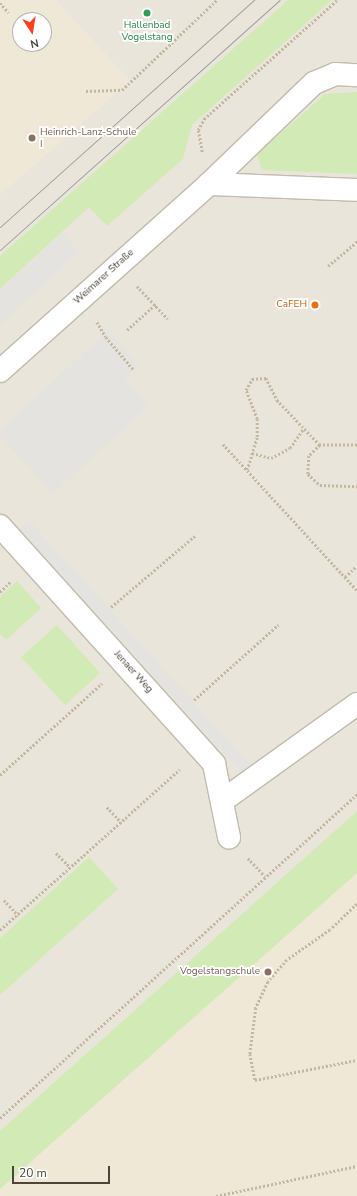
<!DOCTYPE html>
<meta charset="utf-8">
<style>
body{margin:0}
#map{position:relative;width:357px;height:1196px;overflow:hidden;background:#f6f3ec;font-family:"Nunito Sans",sans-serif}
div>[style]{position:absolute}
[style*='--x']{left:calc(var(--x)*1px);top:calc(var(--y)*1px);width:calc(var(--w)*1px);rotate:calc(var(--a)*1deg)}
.residential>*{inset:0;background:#eae5da}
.education>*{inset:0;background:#efe8d6}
.green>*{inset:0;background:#d2eab5}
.parking>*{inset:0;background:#e5e3e0}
.path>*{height:2.5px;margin-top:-1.25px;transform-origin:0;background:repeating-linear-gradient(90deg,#c4b79f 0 2px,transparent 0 4px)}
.roads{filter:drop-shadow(1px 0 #c2bbae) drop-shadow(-1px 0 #c2bbae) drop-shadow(0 1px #c2bbae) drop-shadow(0 -1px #c2bbae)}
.minor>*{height:22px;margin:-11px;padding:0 11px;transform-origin:11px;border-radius:11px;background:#fff}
.tram>*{height:1px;margin:-0.5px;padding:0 0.5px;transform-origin:0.5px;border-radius:0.5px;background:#9a9a9a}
.dots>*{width:11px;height:11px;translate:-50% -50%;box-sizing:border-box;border:2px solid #fff;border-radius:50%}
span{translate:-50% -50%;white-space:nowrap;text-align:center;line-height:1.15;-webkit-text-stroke:3.5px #fff;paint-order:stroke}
.leisure-label{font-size:10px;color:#27864d}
.education-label{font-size:10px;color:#785e54}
.left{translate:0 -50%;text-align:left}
.right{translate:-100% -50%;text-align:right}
.street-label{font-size:10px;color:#4b4439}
.food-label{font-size:10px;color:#c56008}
.north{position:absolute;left:12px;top:12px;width:40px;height:40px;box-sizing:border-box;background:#fff;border:1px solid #b7b4b0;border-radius:50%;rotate:168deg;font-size:11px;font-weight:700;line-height:16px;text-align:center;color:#4b4439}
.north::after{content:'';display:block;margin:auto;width:14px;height:18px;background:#fc3f1d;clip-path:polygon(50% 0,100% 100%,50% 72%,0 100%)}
.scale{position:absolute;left:12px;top:1166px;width:98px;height:18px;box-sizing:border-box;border:2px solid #4b4439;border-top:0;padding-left:5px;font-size:12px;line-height:14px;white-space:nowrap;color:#4b4439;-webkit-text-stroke:3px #fff;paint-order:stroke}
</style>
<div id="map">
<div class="residential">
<i style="clip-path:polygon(evenodd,0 0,357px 0,357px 1196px,0 1196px,0 0,20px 20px,44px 20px,44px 44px,20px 44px,20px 20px)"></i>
</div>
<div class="education">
<i style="clip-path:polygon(evenodd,0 0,56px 0,130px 81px,0 195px,0 0,20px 20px,44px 20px,44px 44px,20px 44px,20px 20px)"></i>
<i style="clip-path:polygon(357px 811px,357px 1196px,0 1196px,0 1133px)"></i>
</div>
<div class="green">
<i style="clip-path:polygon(288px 0,332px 0,192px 125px,183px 159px,107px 226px,89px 207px,0 289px,0 256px)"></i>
<i style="clip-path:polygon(357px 92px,357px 174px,262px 170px,257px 154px,325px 94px)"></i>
<i style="clip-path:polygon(17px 581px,41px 608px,6px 640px,0 634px,0 597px)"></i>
<i style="clip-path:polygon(57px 625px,100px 673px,65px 705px,21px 657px)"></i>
<i style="clip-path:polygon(357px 811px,357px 873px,0 1189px,0 1131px)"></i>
<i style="clip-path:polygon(89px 857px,118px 889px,0 995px,0 938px)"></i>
</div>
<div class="parking">
<i style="clip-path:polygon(62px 233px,79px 252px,0 325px,0 290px)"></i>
<i style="clip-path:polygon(108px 330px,140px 366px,125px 380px,149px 406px,53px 494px,0 436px,0 431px)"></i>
<i style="clip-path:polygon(29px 520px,255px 770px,246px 778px,20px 529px)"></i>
</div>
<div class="path">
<i style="--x:0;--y:3;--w:13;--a:48"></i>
<i style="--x:86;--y:91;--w:36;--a:-2"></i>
<i style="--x:122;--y:90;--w:131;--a:-43.5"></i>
<i style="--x:202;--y:152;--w:22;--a:-100"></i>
<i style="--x:198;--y:130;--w:13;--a:-61"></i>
<i style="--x:204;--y:119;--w:178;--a:-41.8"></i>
<i style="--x:328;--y:266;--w:38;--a:-40"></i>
<i style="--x:137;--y:286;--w:45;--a:46.8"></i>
<i style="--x:97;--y:322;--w:17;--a:59"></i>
<i style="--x:106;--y:337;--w:42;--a:49.8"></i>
<i style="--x:127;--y:330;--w:38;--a:-42"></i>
<i style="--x:223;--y:444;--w:198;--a:47.5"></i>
<i style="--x:357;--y:445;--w:37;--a:180"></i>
<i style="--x:320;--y:445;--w:16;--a:135"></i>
<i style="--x:309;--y:456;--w:18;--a:93"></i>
<i style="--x:308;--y:474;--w:16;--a:43"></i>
<i style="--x:320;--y:485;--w:37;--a:2"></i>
<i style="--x:252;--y:453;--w:20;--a:15"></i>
<i style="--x:271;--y:458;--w:21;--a:-28"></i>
<i style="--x:290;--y:448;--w:24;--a:-55"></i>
<i style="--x:247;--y:470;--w:34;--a:-73"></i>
<i style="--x:257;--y:437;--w:18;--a:-90"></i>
<i style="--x:257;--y:419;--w:31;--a:-111"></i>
<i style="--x:246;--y:390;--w:13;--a:-61"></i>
<i style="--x:252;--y:379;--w:14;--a:-4"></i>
<i style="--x:266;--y:378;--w:25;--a:63"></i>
<i style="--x:277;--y:400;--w:62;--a:46.3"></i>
<i style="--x:345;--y:577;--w:16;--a:-43"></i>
<i style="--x:0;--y:592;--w:16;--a:-45"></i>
<i style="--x:111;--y:607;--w:111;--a:-40.3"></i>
<i style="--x:194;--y:700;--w:113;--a:-41.8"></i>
<i style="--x:0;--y:775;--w:137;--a:-42"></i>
<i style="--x:107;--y:807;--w:21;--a:47"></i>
<i style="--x:56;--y:853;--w:20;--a:45"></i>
<i style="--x:248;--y:858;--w:25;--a:47"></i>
<i style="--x:4;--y:900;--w:21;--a:47"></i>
<i style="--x:357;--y:904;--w:37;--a:136"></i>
<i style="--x:330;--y:930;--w:52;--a:145.1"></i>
<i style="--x:287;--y:960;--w:29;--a:131"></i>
<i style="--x:268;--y:982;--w:29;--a:115"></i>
<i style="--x:256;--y:1008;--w:46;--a:97.4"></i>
<i style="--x:250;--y:1054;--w:26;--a:79"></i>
<i style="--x:255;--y:1080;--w:104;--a:-11.1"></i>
<i style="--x:0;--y:930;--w:241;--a:-41.8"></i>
<i style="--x:0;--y:1118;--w:482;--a:-42.2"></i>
<i style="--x:216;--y:1196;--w:144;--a:-12"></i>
</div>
<div class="roads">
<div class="minor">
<i style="--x:209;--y:184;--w:148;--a:2.3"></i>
<i style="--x:0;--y:371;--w:280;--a:-41.8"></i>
<i style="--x:209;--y:184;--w:146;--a:-43.9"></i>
<i style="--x:314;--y:83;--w:23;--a:-23"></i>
<i style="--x:335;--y:74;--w:22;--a:3"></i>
<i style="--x:0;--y:526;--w:320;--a:48"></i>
<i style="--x:214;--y:764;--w:75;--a:78.4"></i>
<i style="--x:222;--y:801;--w:166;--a:-35.7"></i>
</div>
</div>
<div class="tram">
<i style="--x:0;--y:227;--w:341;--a:-41.8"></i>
<i style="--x:0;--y:250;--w:375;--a:-41.8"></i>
</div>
<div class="dots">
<i style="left:147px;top:13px;background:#2e9e5b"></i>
<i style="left:32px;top:138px;background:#8d6e63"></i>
<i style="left:315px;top:305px;background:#e8710a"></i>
<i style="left:268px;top:972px;background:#8d6e63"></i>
</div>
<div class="leisure-label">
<span style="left:147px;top:31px">Hallenbad<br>Vogelstang</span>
</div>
<div class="education-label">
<span class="left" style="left:40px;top:138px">Heinrich-Lanz-Schule<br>I</span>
<span class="right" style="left:260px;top:972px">Vogelstangschule</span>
</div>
<div class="street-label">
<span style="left:104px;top:277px;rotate:-42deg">Weimarer Straße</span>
<span style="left:133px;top:672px;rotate:48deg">Jenaer Weg</span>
</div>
<div class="food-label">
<span class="right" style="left:307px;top:305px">CaFEH</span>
</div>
<div class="north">N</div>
<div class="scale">20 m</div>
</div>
